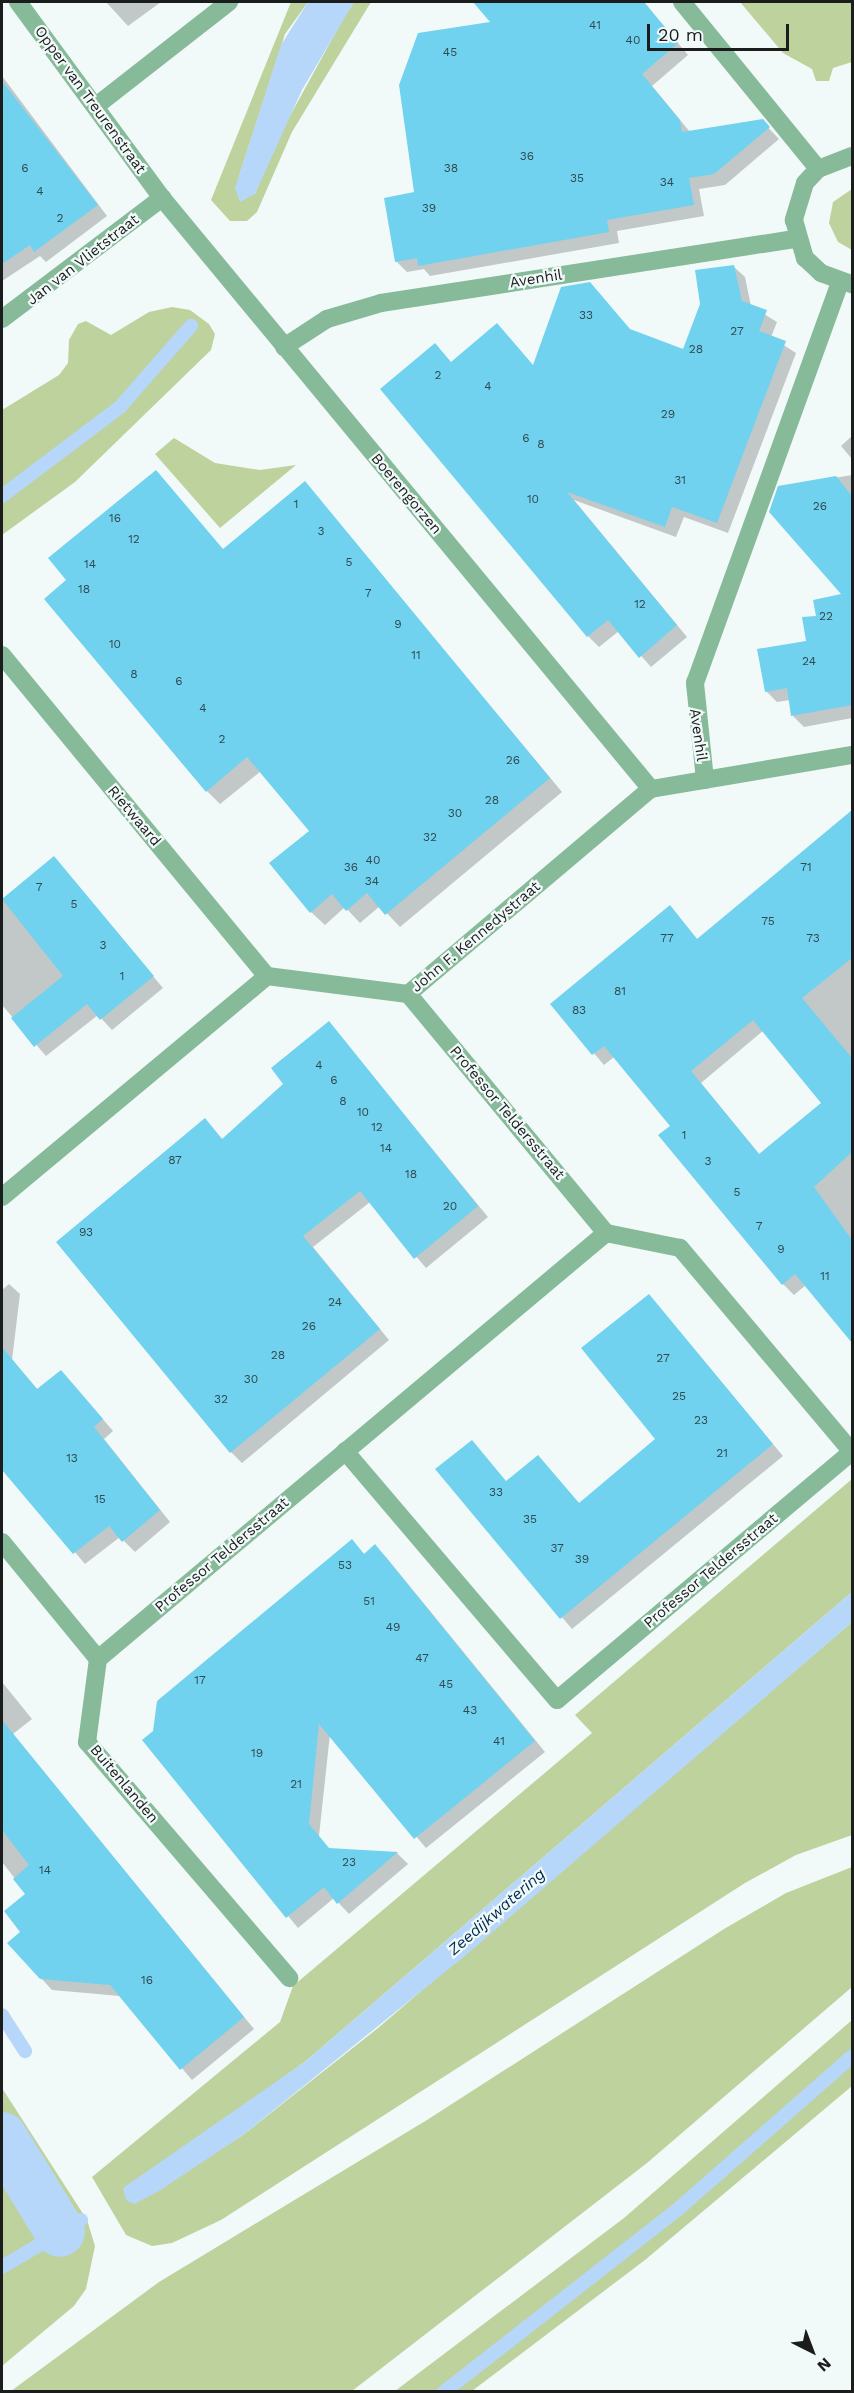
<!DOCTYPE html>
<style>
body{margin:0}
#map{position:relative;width:854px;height:2393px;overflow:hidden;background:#f2faf9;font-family:"Work Sans",sans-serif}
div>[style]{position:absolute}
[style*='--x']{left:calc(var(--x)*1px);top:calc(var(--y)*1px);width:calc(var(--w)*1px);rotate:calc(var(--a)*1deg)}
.green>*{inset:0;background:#bed29d}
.water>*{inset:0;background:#b6d7fa}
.shadow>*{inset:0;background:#0003}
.stream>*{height:14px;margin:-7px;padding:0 7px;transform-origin:7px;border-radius:7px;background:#b6d7fa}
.canal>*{height:50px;margin:-25px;padding:0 25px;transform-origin:25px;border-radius:25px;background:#b6d7fa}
.building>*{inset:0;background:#70d2ef}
.street>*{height:18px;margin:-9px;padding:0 9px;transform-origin:9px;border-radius:9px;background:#86ba99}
span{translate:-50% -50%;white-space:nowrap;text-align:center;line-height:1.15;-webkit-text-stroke:4.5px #f2faf9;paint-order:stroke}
.number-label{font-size:12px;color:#304a51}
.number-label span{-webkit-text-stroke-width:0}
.street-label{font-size:15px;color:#1a1d1c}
.water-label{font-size:16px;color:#032b4f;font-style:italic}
.frame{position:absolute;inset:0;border:3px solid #1a1d1c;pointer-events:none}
.north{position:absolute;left:782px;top:2321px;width:60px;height:60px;-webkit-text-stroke:4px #f2faf9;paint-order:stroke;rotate:138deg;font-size:16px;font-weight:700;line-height:24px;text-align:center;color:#1a1d1c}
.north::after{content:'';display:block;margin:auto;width:21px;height:27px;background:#1a1d1c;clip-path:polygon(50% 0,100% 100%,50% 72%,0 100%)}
.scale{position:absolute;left:647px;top:24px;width:142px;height:27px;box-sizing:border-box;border:3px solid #1a1d1c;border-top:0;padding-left:8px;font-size:18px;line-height:21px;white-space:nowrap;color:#1a1d1c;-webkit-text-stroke:4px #f2faf9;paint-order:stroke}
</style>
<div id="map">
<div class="green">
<i style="clip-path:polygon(291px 2px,308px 2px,285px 34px,239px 176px,255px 194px,274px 145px,342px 21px,354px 2px,371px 2px,292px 132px,257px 212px,247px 221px,230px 221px,211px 200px)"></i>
<i style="clip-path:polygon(740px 2px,852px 2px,852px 62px,833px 68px,829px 81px,816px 81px,812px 69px,783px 53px)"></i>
<i style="clip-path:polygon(852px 189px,852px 250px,838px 242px,829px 223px,833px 202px)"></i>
<i style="clip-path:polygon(172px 307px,190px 310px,209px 324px,215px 334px,211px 350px,75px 482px,2px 535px,2px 410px,59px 375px,68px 363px,69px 340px,78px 324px,86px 321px,111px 335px,149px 312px)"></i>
<i style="clip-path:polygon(174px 438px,215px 463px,260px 470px,296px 465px,220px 528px,155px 454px)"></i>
<i style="clip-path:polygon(852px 1479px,852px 1592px,306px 2061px,184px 2149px,134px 2204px,243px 2135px,378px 2028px,852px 1622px,852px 1835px,796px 1855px,745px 1883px,221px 2220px,172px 2243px,152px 2246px,126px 2235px,92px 2177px,280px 2022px,293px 1986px,592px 1733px,575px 1715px)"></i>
<i style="clip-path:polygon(852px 1867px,852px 1987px,647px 2163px,352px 2391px,11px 2391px,159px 2282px,427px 2120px,724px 1929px,786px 1893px)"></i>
<i style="clip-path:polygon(852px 2020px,852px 2086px,645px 2260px,472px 2391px,395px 2391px,624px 2218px)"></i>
<i style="clip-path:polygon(2px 2088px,87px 2220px,95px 2246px,86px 2289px,74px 2306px,2px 2366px)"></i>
</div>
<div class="water">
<i style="clip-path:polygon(308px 2px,354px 2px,302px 90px,255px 194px,240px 202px,235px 188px,281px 45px)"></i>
<i style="clip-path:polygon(852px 1592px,852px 1622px,466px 1955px,243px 2135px,159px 2191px,134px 2204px,126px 2200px,123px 2188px,306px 2061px)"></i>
</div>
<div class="shadow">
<i style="clip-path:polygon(106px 2px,161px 2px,128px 26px)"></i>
<i style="clip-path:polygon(475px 2px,644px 2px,688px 55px,652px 86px,690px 132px,762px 121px,779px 139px,725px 185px,699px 189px,704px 216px,617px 231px,619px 243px,430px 276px,424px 269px,407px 272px,396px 261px,416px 193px,493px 23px)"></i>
<i style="clip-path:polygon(2px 76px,107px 216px,46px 262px,40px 256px,2px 281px)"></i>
<i style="clip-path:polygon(733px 266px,745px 277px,751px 306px,777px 322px,771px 337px,796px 353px,728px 533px,684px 517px,676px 537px,574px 500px,687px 637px,651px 667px,619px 631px,599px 647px,588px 636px,452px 363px,534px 367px,631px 331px,684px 351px)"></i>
<i style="clip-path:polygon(852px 436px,852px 459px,841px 446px)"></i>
<i style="clip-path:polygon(852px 475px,852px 718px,804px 727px,793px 716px,790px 700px,777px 702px,766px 691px,808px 642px,818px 617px,844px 595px,780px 487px)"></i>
<i style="clip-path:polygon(305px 483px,562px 792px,400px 927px,380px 906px,360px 923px,345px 907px,325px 925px,311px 912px,311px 831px,261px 771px,220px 804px,207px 791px,224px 550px)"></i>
<i style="clip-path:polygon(evenodd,845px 818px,852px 825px,852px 1341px,806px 1285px,794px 1295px,783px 1284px,660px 1135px,672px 1126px,614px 1057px,604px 1065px,552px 1004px,670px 907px,698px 940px,845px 818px,764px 1030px,823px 1103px,760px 1155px,701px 1083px,764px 1030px)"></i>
<i style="clip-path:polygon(54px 858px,163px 988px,112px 1030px,98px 1015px,46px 1056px,2px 1005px,2px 901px)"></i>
<i style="clip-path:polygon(329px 1023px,488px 1217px,426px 1268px,370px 1202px,313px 1247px,389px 1340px,242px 1463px,231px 1452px,205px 1120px,223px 1140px,285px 1084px)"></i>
<i style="clip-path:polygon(9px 1284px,20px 1294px,12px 1360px,38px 1390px,72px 1383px,113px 1431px,104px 1439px,170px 1522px,135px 1552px,120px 1537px,85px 1564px,2px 1466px,2px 1290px)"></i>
<i style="clip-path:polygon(649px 1296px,783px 1456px,572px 1629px,437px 1470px,507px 1482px,538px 1457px,580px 1504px,657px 1439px)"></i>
<i style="clip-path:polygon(352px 1541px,365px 1555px,375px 1546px,386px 1557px,545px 1752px,426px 1848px,330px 1734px,319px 1836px,330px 1850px,397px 1853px,408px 1864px,349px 1914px,334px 1898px,298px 1928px,144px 1741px)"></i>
<i style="clip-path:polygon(2px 1682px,32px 1719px,13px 1734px,254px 2029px,192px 2080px,120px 1996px,52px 1990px,41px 1978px,23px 1932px,27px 1894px,2px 1862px)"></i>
</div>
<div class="stream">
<i style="--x:2;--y:496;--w:148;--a:-37"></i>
<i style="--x:120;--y:407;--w:108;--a:-48.8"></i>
<i style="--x:2;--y:2015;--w:43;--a:57.4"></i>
<i style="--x:2;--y:2267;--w:92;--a:-30.7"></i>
<i style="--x:444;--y:2392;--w:296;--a:-38"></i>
<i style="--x:677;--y:2210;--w:233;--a:-41.3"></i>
</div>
<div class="canal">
<i style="--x:2;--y:2137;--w:111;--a:58.6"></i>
</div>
<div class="building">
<i style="clip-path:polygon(473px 2px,644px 2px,678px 43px,642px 74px,680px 120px,682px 132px,763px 119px,770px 127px,714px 174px,689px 178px,694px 205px,607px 220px,609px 232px,418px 266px,417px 258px,395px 262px,384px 198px,414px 192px,399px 85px,418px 33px,490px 22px)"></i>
<i style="clip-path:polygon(2px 81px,98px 205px,34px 252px,30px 245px,2px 264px)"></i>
<i style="clip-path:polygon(734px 265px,742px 301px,767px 310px,759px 331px,786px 341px,717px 523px,672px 507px,665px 527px,567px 492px,677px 625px,639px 658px,608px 620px,587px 637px,380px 389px,435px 343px,451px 362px,497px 323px,533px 365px,561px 287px,590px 282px,630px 329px,683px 349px,700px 304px,695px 270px)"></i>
<i style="clip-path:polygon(156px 470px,223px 549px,305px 481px,550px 778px,385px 915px,367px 893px,346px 911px,332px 894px,310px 913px,269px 863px,309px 831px,247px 757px,206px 792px,44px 599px,66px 580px,48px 558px)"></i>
<i style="clip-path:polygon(836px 476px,852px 496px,852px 705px,791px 716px,787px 688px,765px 692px,757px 649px,806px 641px,802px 617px,816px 616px,813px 600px,841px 594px,769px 512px,778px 486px)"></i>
<i style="clip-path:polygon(evenodd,852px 810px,852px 958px,802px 998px,852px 1058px,852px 1152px,814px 1187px,852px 1240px,852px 1343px,795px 1274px,782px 1285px,658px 1135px,670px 1126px,604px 1046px,592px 1055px,550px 1004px,670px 905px,697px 939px,852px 810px,753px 1020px,821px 1103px,759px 1154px,691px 1071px,753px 1020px)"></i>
<i style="clip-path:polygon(54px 856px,154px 976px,100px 1020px,87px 1004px,34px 1047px,11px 1018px,63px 976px,2px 899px)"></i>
<i style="clip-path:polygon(329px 1021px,478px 1206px,414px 1259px,360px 1191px,303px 1236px,380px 1329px,230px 1453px,56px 1242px,205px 1118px,222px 1139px,283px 1084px,271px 1068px)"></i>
<i style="clip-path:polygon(649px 1294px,773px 1444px,560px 1619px,435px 1469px,472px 1440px,506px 1481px,538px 1455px,579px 1503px,655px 1439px,581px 1348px)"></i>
<i style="clip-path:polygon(2px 1347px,37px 1389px,61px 1370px,103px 1419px,94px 1427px,160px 1510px,122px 1542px,109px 1526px,73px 1554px,2px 1470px)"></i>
<i style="clip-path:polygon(352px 1539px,364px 1554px,375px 1544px,535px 1741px,414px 1839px,319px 1724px,309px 1824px,329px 1848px,398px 1852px,337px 1904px,324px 1887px,286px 1918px,142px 1740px,153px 1731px,157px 1701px)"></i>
<i style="clip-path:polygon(2px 1720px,244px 2017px,180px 2070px,110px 1985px,40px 1979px,7px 1943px,20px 1932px,4px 1911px,25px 1894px,13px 1879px,29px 1865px,2px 1830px)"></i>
</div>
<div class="street">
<i style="--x:18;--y:2;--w:243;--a:53.7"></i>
<i style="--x:162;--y:198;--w:767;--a:50.4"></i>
<i style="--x:682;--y:2;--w:215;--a:50.8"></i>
<i style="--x:96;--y:106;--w:169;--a:-38"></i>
<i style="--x:852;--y:156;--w:36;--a:159"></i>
<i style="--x:818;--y:169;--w:19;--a:133"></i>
<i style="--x:805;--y:183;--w:39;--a:107"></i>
<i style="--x:794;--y:220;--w:40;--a:74"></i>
<i style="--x:805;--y:258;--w:22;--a:43"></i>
<i style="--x:821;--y:273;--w:33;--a:20"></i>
<i style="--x:2;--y:319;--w:201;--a:-37.1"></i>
<i style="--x:284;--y:347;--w:51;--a:-33.1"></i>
<i style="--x:327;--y:319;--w:56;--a:-16.5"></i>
<i style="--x:381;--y:303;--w:420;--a:-8.8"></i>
<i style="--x:2;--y:655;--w:416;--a:50.5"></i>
<i style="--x:705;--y:780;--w:98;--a:-95.9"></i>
<i style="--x:695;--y:683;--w:425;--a:-70.1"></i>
<i style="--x:2;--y:1197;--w:345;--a:-39.8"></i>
<i style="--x:267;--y:976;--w:142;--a:7.3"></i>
<i style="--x:408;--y:994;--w:318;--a:-40.2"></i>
<i style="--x:651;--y:789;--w:204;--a:-9.6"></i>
<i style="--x:345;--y:1451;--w:327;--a:49.6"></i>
<i style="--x:557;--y:1700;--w:385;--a:-40.1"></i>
<i style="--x:852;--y:1452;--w:267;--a:-130.1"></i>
<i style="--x:680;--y:1248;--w:76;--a:-168.5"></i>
<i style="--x:606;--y:1233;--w:310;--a:-129.6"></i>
<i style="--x:2;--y:1542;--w:151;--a:50.6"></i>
<i style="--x:98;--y:1659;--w:84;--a:97.5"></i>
<i style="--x:87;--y:1742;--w:311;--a:49.4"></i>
<i style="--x:98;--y:1659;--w:663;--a:-39.98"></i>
</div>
<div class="number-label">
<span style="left:595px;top:26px">41</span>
<span style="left:633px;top:41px">40</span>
<span style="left:450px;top:53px">45</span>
<span style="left:527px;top:157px">36</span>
<span style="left:25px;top:169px">6</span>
<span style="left:451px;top:169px">38</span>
<span style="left:577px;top:179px">35</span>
<span style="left:667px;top:183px">34</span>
<span style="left:40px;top:192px">4</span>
<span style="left:429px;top:209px">39</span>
<span style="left:60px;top:219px">2</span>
<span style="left:586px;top:316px">33</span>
<span style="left:737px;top:332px">27</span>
<span style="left:696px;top:350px">28</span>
<span style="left:438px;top:376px">2</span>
<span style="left:488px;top:387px">4</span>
<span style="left:668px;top:415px">29</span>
<span style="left:526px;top:439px">6</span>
<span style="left:541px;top:445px">8</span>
<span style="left:680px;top:481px">31</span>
<span style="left:533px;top:500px">10</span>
<span style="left:296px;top:505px">1</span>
<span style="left:820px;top:507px">26</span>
<span style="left:115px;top:519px">16</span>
<span style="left:321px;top:532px">3</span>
<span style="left:134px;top:540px">12</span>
<span style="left:349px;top:563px">5</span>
<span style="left:90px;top:565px">14</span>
<span style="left:84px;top:590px">18</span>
<span style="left:368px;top:594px">7</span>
<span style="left:640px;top:605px">12</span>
<span style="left:826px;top:617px">22</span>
<span style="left:398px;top:625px">9</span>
<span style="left:115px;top:645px">10</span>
<span style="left:416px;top:656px">11</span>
<span style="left:809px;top:662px">24</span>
<span style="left:134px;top:675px">8</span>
<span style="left:179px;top:682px">6</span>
<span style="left:203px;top:709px">4</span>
<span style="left:222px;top:740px">2</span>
<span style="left:513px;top:761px">26</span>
<span style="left:492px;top:801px">28</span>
<span style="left:455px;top:814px">30</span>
<span style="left:430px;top:838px">32</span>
<span style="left:373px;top:861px">40</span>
<span style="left:351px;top:868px">36</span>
<span style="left:806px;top:868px">71</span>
<span style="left:372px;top:882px">34</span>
<span style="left:39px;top:888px">7</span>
<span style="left:74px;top:905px">5</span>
<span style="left:768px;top:922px">75</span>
<span style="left:667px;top:939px">77</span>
<span style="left:813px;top:939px">73</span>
<span style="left:103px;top:946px">3</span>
<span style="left:122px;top:977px">1</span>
<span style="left:620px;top:992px">81</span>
<span style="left:579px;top:1011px">83</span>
<span style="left:319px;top:1066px">4</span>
<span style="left:334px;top:1081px">6</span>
<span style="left:343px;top:1102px">8</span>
<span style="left:363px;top:1113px">10</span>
<span style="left:377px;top:1128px">12</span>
<span style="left:684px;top:1136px">1</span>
<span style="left:386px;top:1149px">14</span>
<span style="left:175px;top:1161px">87</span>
<span style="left:708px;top:1162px">3</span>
<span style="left:411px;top:1175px">18</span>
<span style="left:737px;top:1193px">5</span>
<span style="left:450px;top:1207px">20</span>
<span style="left:759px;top:1227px">7</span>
<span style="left:86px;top:1233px">93</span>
<span style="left:781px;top:1250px">9</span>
<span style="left:825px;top:1277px">11</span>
<span style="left:335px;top:1303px">24</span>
<span style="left:309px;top:1327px">26</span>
<span style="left:278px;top:1356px">28</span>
<span style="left:663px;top:1359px">27</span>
<span style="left:251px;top:1380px">30</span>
<span style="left:679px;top:1397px">25</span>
<span style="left:221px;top:1400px">32</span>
<span style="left:701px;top:1421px">23</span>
<span style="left:722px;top:1454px">21</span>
<span style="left:72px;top:1459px">13</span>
<span style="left:496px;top:1493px">33</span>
<span style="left:100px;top:1500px">15</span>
<span style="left:530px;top:1520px">35</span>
<span style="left:557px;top:1549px">37</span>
<span style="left:582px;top:1560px">39</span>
<span style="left:345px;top:1566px">53</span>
<span style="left:369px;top:1602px">51</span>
<span style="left:393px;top:1628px">49</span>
<span style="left:422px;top:1659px">47</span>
<span style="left:200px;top:1681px">17</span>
<span style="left:446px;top:1685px">45</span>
<span style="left:470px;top:1711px">43</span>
<span style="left:499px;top:1742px">41</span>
<span style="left:257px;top:1754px">19</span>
<span style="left:296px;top:1785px">21</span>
<span style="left:349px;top:1863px">23</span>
<span style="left:45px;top:1871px">14</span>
<span style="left:147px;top:1981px">16</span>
</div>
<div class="street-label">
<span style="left:90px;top:100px;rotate:54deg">Opper van Treurenstraat</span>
<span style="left:83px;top:260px;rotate:-38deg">Jan van Vlietstraat</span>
<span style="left:536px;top:279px;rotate:-9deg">Avenhil</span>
<span style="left:406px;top:494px;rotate:50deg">Boerengorzen</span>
<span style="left:698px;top:735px;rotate:82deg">Avenhil</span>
<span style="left:134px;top:816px;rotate:50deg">Rietwaard</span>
<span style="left:476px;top:937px;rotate:-40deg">John F. Kennedystraat</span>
<span style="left:507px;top:1113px;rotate:50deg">Professor Teldersstraat</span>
<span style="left:222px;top:1555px;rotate:-40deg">Professor Teldersstraat</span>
<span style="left:711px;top:1571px;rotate:-40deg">Professor Teldersstraat</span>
<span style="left:124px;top:1784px;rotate:50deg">Buitenlanden</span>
</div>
<div class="water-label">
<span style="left:497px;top:1912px;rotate:-41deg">Zeedijkwatering</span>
</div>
<div class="frame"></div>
<div class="north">N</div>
<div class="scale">20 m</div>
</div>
